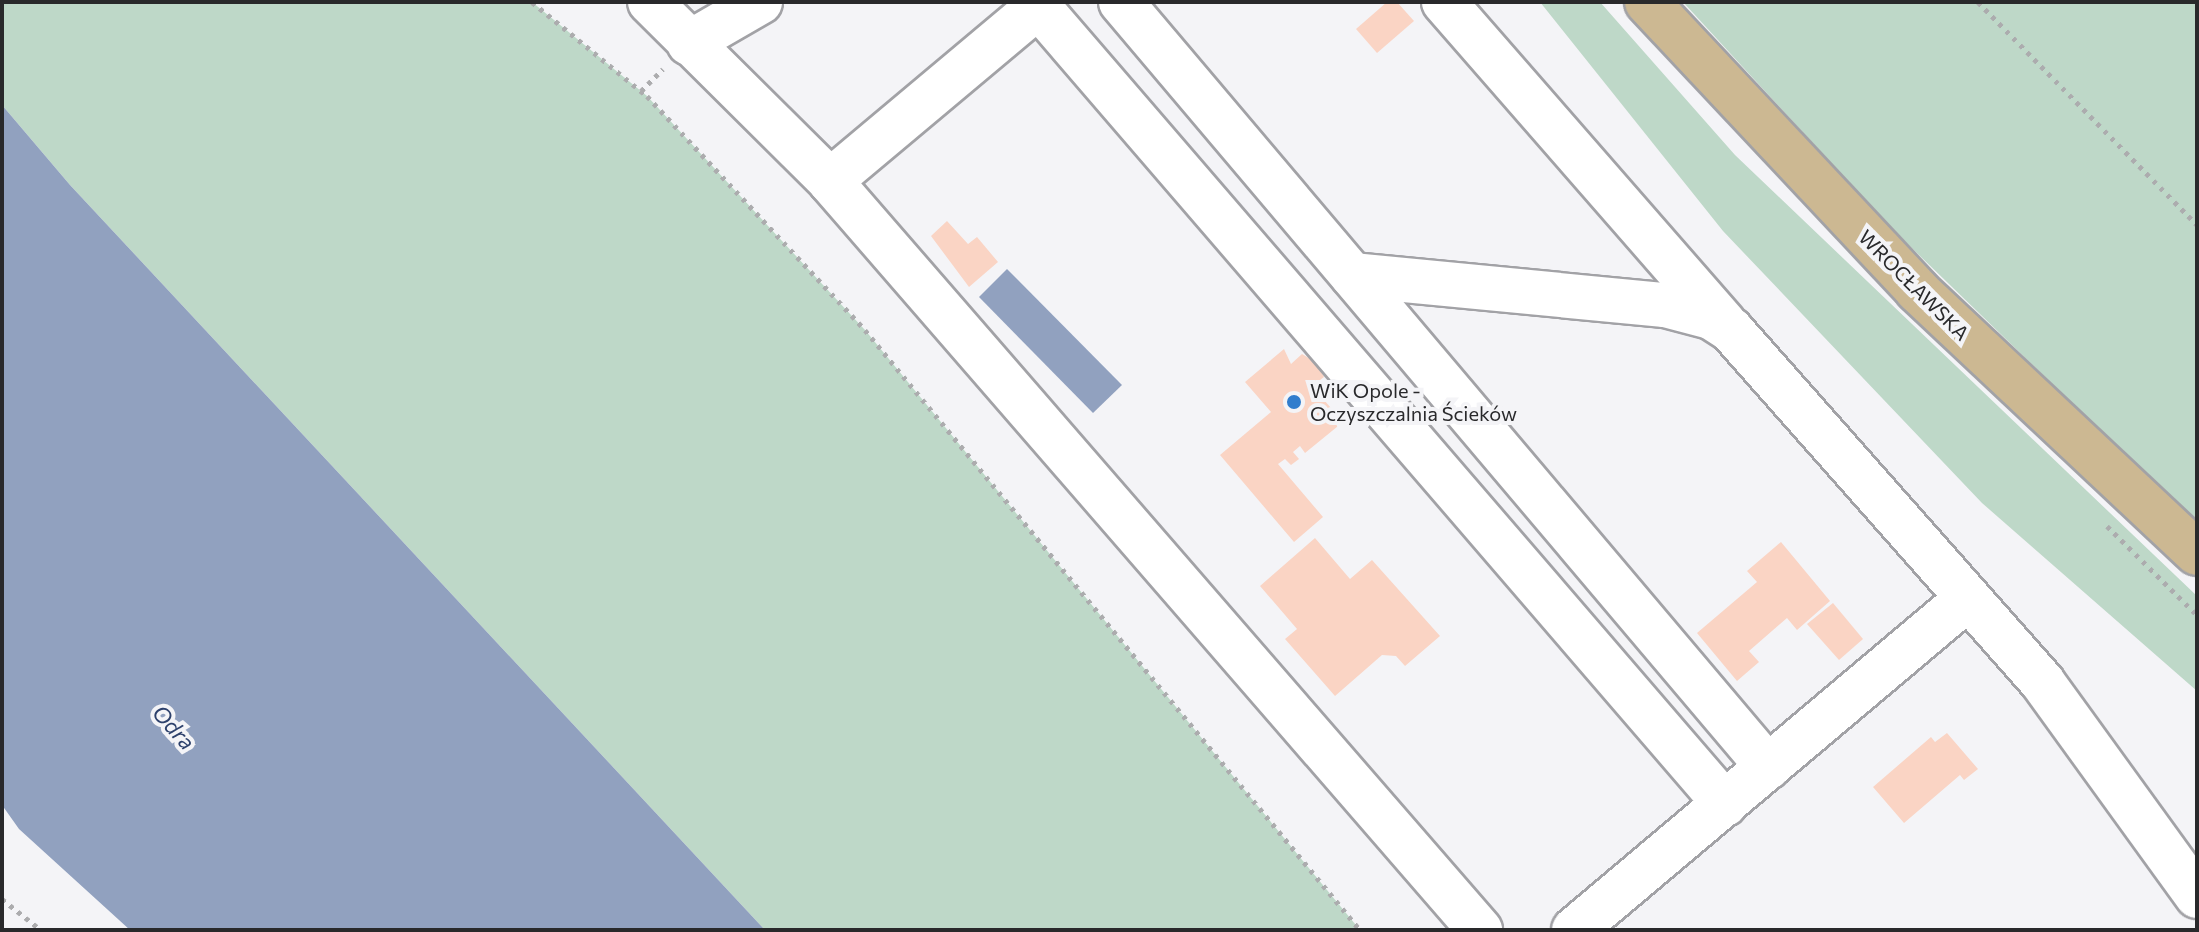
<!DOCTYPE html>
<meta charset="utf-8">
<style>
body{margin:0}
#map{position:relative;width:2199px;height:932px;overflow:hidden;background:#f4f4f7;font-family:Commissioner,sans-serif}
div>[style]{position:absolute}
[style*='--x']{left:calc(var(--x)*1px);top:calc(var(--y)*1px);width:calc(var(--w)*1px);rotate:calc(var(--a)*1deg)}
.green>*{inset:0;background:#bed8c8}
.water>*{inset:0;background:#91a1bf}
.building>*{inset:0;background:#fad4c4}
.path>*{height:5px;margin-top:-2.5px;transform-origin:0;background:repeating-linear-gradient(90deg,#acacae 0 4px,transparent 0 10px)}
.roads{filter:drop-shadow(2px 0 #a2a2a6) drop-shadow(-2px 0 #a2a2a6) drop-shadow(0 2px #a2a2a6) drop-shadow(0 -2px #a2a2a6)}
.minor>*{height:44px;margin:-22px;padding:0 22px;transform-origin:22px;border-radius:22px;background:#fff}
.major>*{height:44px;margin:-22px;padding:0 22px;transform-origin:22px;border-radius:22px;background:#ccb892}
.dots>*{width:22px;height:22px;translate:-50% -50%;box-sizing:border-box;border:4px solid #f4f4f7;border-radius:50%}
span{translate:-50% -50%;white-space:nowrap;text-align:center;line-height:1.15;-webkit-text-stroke:8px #f4f4f7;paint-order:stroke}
.street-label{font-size:20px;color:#29292b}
.poi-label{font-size:20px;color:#29292b}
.left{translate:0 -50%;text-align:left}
.water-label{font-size:22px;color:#2d416c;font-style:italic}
.frame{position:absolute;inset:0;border:4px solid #29292b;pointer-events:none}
</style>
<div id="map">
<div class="green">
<i style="clip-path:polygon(2px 2px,532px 2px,647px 96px,865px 330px,1360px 930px,765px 930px,70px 185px,2px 105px)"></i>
<i style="clip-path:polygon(1540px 2px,1600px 2px,1735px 155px,2197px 596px,2197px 691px,1982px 503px,1723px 231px)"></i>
<i style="clip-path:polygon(1683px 2px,2197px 2px,2197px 524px,1889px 226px)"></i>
</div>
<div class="water">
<i style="clip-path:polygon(2px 105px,70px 185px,765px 930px,130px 930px,19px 829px,2px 805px)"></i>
<i style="clip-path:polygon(1007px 269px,1122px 385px,1093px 413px,979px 297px)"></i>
</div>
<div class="building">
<i style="clip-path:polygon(1387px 2px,1397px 2px,1414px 21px,1377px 53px,1356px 29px)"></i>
<i style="clip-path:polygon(947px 221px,968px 244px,977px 237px,998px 262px,969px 287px,931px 236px)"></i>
<i style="clip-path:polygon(1284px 349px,1291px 364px,1302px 354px,1317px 363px,1324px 377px,1312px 386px,1343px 422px,1305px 453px,1300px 446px,1293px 452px,1299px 459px,1291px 465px,1285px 459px,1278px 464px,1323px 517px,1294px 542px,1220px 455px,1271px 412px,1245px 382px)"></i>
<i style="clip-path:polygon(1315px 538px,1350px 579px,1372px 560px,1440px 636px,1405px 666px,1396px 656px,1382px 655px,1335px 696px,1285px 639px,1297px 629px,1260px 586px)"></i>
<i style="clip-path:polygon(1781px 542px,1830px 601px,1797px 630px,1787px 618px,1749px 651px,1759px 662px,1737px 681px,1697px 633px,1757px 582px,1747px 571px)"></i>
<i style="clip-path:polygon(1833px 603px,1863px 639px,1839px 660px,1807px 624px)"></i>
<i style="clip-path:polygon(1947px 733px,1978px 769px,1964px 780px,1960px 775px,1904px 823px,1873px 787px,1931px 737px,1935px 742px)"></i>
</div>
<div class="path">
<i style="--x:532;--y:2;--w:149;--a:39.3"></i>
<i style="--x:647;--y:96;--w:320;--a:47"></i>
<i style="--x:865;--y:330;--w:778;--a:50.48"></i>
<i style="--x:1978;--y:2;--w:313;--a:45.5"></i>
<i style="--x:641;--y:91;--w:31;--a:-45"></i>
<i style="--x:2107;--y:526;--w:127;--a:44.7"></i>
<i style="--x:2;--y:899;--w:50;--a:38.5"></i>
</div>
<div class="roads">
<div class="minor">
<i style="--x:650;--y:2;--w:254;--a:44.8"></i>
<i style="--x:830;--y:181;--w:992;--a:49.05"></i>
<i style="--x:1121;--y:2;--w:1002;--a:49.78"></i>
<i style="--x:1444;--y:2;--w:426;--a:48.9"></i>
<i style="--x:1038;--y:6;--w:1053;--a:49.27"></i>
<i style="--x:689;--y:43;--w:82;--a:-30"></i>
<i style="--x:830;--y:181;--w:278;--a:-40"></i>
<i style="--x:1352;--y:275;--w:314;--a:5.5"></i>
<i style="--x:1665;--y:305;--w:48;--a:14.6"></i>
<i style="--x:1711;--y:317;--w:24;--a:33"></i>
<i style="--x:1731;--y:330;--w:471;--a:48.5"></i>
<i style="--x:2043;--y:683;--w:263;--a:54.1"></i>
<i style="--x:1574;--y:930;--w:515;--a:-40.12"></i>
</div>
<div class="major">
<i style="--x:1647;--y:2;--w:395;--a:46.8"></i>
<i style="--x:1917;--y:290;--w:384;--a:43.2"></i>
</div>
</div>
<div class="dots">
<i style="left:1294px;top:402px;background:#317dcd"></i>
</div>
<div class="street-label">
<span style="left:1914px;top:285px;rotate:45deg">WROCŁAWSKA</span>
</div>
<div class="poi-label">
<span class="left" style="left:1310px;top:402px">WiK Opole -<br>Oczyszczalnia Ścieków</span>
</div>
<div class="water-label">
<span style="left:174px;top:727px;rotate:48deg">Odra</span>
</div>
<div class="frame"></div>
</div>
